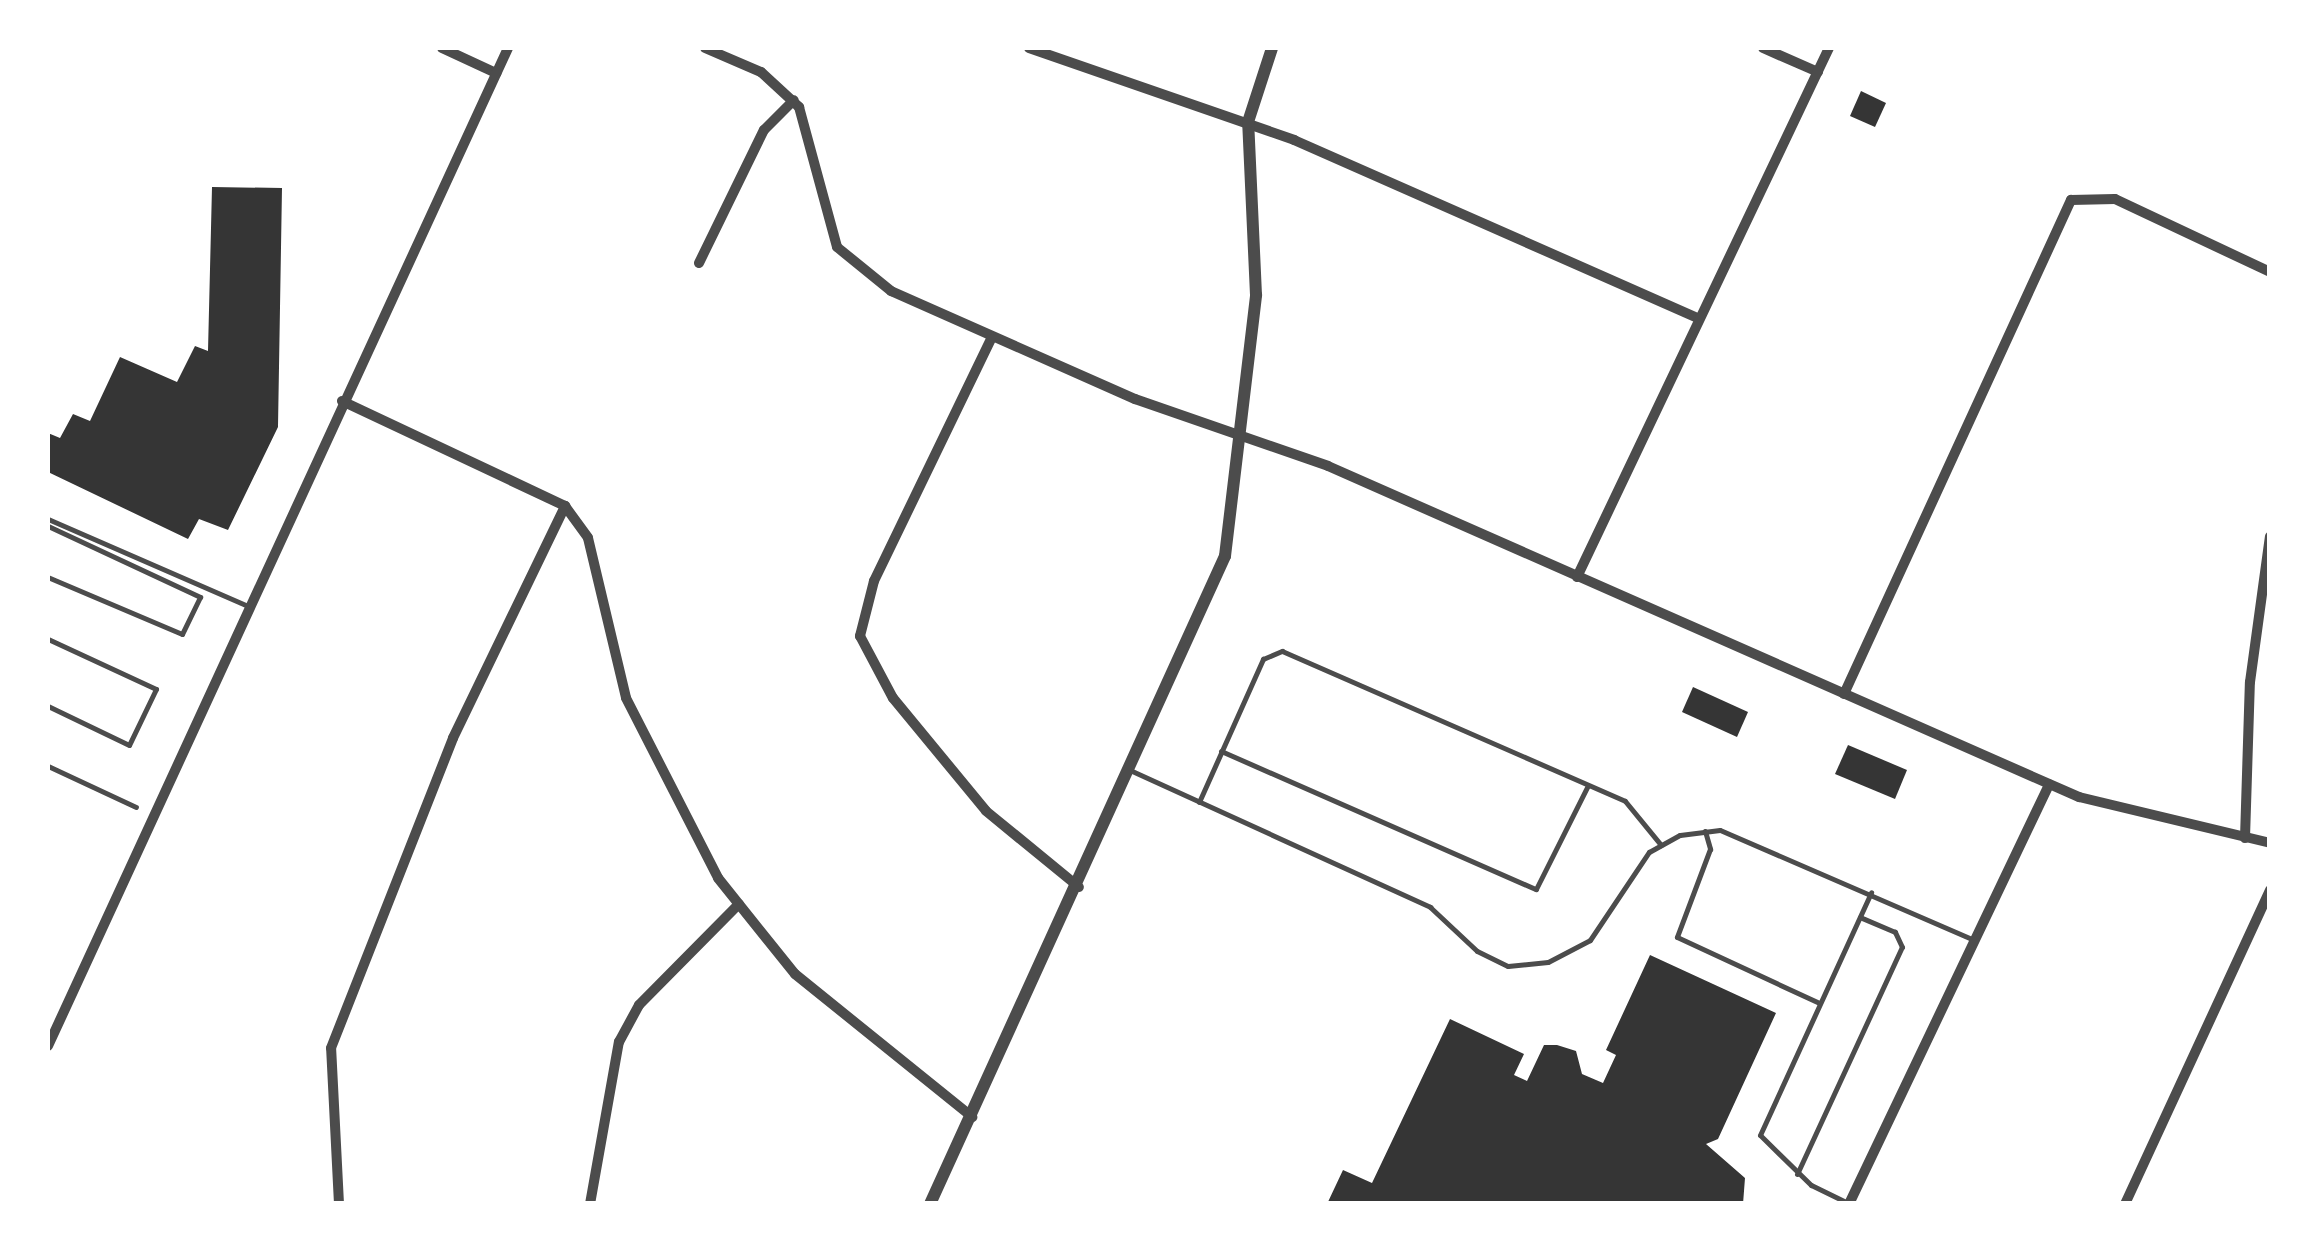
<!DOCTYPE html>
<style>
body{margin:0}
#map{position:relative;width:2317px;height:1251px;overflow:hidden;background:#fff;font-family:"Titillium Web",sans-serif}
div>[style]{position:absolute}
[style*='--x']{left:calc(var(--x)*1px);top:calc(var(--y)*1px);width:calc(var(--w)*1px);rotate:calc(var(--a)*1deg)}
.building>*{inset:0;background:#353535}
.service>*{height:5px;margin:-2.5px;padding:0 2.5px;transform-origin:2.5px;border-radius:2.5px;background:#4c4c4c}
.minor>*{height:10px;margin:-5px;padding:0 5px;transform-origin:5px;border-radius:5px;background:#4c4c4c}
.tertiary>*{height:12px;margin:-6px;padding:0 6px;transform-origin:6px;border-radius:6px;background:#4c4c4c}
span{translate:-50% -50%;white-space:nowrap;text-align:center;line-height:1.15;-webkit-text-stroke:10px #fff;paint-order:stroke}
.frame{position:absolute;inset:0;border:50px solid #fff;pointer-events:none}
</style>
<div id="map">
<div class="building">
<i style="clip-path:polygon(1861px 91px,1886px 103px,1875px 127px,1850px 116px)"></i>
<i style="clip-path:polygon(212px 187px,282px 188px,278px 427px,228px 530px,199px 519px,188px 539px,48px 472px,48px 433px,60px 438px,73px 414px,90px 421px,120px 357px,177px 382px,195px 346px,208px 351px)"></i>
<i style="clip-path:polygon(1693px 687px,1748px 712px,1737px 737px,1682px 712px)"></i>
<i style="clip-path:polygon(1848px 745px,1907px 770px,1895px 799px,1835px 774px)"></i>
<i style="clip-path:polygon(1650px 955px,1776px 1013px,1718px 1139px,1706px 1144px,1745px 1178px,1743px 1204px,1327px 1204px,1343px 1170px,1372px 1183px,1450px 1019px,1524px 1054px,1514px 1075px,1527px 1081px,1544px 1045px,1557px 1045px,1576px 1051px,1582px 1074px,1603px 1083px,1616px 1055px,1606px 1050px)"></i>
</div>
<div class="service">
<i style="--x:48;--y:519;--w:218;--a:23.5"></i>
<i style="--x:48;--y:526;--w:168;--a:25"></i>
<i style="--x:200;--y:597;--w:41;--a:115.9"></i>
<i style="--x:182;--y:634;--w:146;--a:-157"></i>
<i style="--x:48;--y:639;--w:119;--a:24.8"></i>
<i style="--x:156;--y:689;--w:62;--a:115.7"></i>
<i style="--x:129;--y:745;--w:90;--a:-154.3"></i>
<i style="--x:1221;--y:751;--w:344;--a:23.7"></i>
<i style="--x:1536;--y:889;--w:116;--a:-63.4"></i>
<i style="--x:48;--y:766;--w:97;--a:25"></i>
<i style="--x:1132;--y:771;--w:328;--a:24.5"></i>
<i style="--x:1430;--y:907;--w:64;--a:43.1"></i>
<i style="--x:1477;--y:951;--w:34;--a:26"></i>
<i style="--x:1508;--y:966;--w:40;--a:-5.7"></i>
<i style="--x:1548;--y:962;--w:47;--a:-27.6"></i>
<i style="--x:1590;--y:940;--w:106;--a:-56.2"></i>
<i style="--x:1649;--y:852;--w:35;--a:-29"></i>
<i style="--x:1680;--y:835;--w:40;--a:-7.1"></i>
<i style="--x:1720;--y:830;--w:275;--a:23.4"></i>
<i style="--x:1199;--y:802;--w:157;--a:-65.9"></i>
<i style="--x:1263;--y:659;--w:21;--a:-23"></i>
<i style="--x:1282;--y:651;--w:374;--a:23.6"></i>
<i style="--x:1625;--y:801;--w:57;--a:50.7"></i>
<i style="--x:1705;--y:831;--w:19;--a:74"></i>
<i style="--x:1710;--y:849;--w:94;--a:110.6"></i>
<i style="--x:1677;--y:937;--w:157;--a:24.9"></i>
<i style="--x:1797;--y:1174;--w:250;--a:-65.2"></i>
<i style="--x:1902;--y:947;--w:17;--a:-115"></i>
<i style="--x:1895;--y:932;--w:38;--a:-157"></i>
<i style="--x:1848;--y:1203;--w:41;--a:-154.1"></i>
<i style="--x:1811;--y:1185;--w:71;--a:-135.6"></i>
<i style="--x:1760;--y:1135;--w:267;--a:-65.4"></i>
</div>
<div class="minor">
<i style="--x:442;--y:48;--w:60;--a:24.8"></i>
<i style="--x:705;--y:48;--w:61;--a:23.2"></i>
<i style="--x:761;--y:72;--w:52;--a:42.6"></i>
<i style="--x:799;--y:107;--w:145;--a:74.8"></i>
<i style="--x:837;--y:247;--w:70;--a:39.2"></i>
<i style="--x:891;--y:291;--w:267;--a:23.9"></i>
<i style="--x:1135;--y:399;--w:204;--a:19.1"></i>
<i style="--x:1328;--y:466;--w:821;--a:23.79"></i>
<i style="--x:2079;--y:797;--w:196;--a:13.5"></i>
<i style="--x:1029;--y:48;--w:281;--a:19.1"></i>
<i style="--x:1294;--y:140;--w:441;--a:23.8"></i>
<i style="--x:1763;--y:48;--w:60;--a:23.6"></i>
<i style="--x:699;--y:263;--w:148;--a:-64"></i>
<i style="--x:764;--y:130;--w:42;--a:-45"></i>
<i style="--x:991;--y:339;--w:269;--a:115.8"></i>
<i style="--x:874;--y:581;--w:57;--a:104.3"></i>
<i style="--x:860;--y:636;--w:70;--a:62"></i>
<i style="--x:893;--y:698;--w:146;--a:50.5"></i>
<i style="--x:986;--y:811;--w:120;--a:39.3"></i>
<i style="--x:342;--y:401;--w:246;--a:25.2"></i>
<i style="--x:565;--y:506;--w:39;--a:54"></i>
<i style="--x:588;--y:538;--w:164;--a:76.6"></i>
<i style="--x:626;--y:698;--w:202;--a:62.9"></i>
<i style="--x:718;--y:878;--w:123;--a:51.3"></i>
<i style="--x:795;--y:974;--w:228;--a:38.9"></i>
<i style="--x:1577;--y:577;--w:586;--a:-64.53"></i>
<i style="--x:1844;--y:694;--w:544;--a:-65.32"></i>
<i style="--x:2071;--y:200;--w:44;--a:-1.3"></i>
<i style="--x:2115;--y:199;--w:171;--a:25.2"></i>
<i style="--x:2245;--y:838;--w:156;--a:-88.2"></i>
<i style="--x:2250;--y:682;--w:147;--a:-82.2"></i>
<i style="--x:48;--y:1046;--w:1099;--a:-65.25"></i>
<i style="--x:339;--y:1204;--w:156;--a:-92.9"></i>
<i style="--x:331;--y:1048;--w:333;--a:-68.5"></i>
<i style="--x:453;--y:738;--w:258;--a:-64.2"></i>
<i style="--x:590;--y:1204;--w:165;--a:-79.9"></i>
<i style="--x:619;--y:1042;--w:42;--a:-61.6"></i>
<i style="--x:639;--y:1005;--w:142;--a:-45.3"></i>
<i style="--x:1849;--y:1204;--w:465;--a:-64.5"></i>
<i style="--x:2125;--y:1204;--w:346;--a:-65.2"></i>
</div>
<div class="tertiary">
<i style="--x:930;--y:1204;--w:712;--a:-65.52"></i>
<i style="--x:1225;--y:556;--w:263;--a:-83.2"></i>
<i style="--x:1256;--y:295;--w:173;--a:-92.6"></i>
<i style="--x:1248;--y:122;--w:78;--a:-72"></i>
</div>
<div class="frame"></div>
</div>
